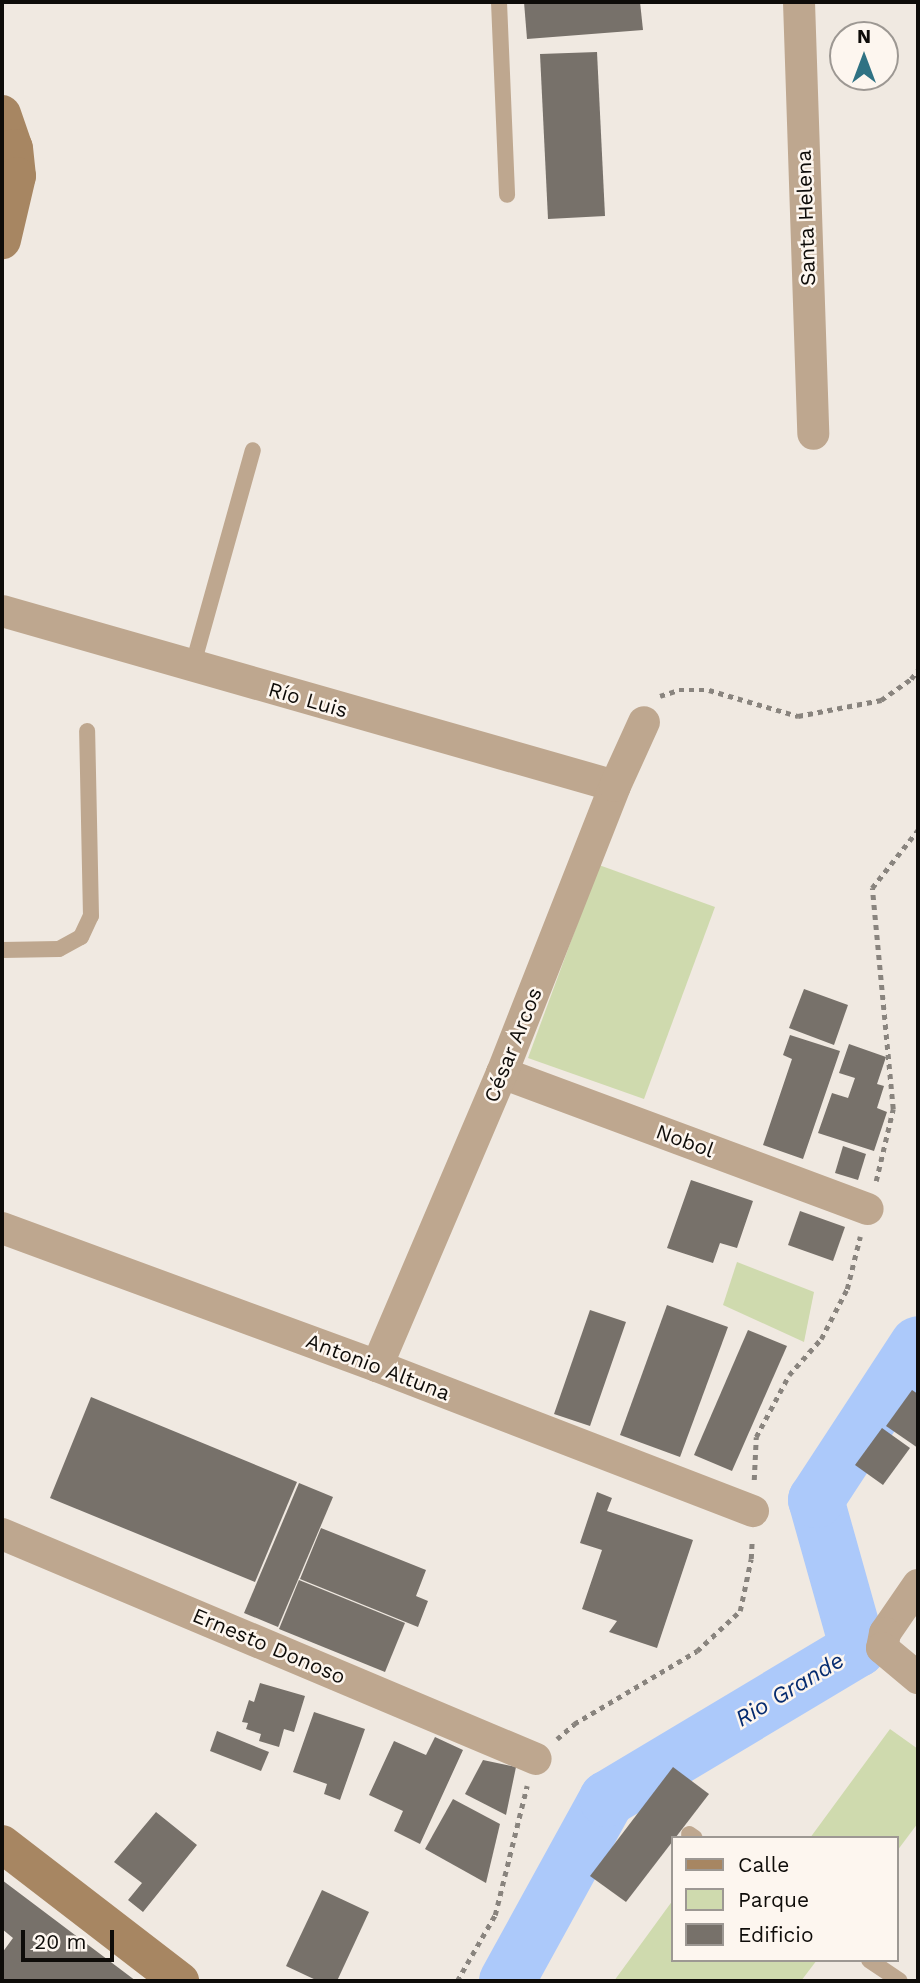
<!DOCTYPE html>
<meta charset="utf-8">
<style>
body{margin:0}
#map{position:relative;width:920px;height:1983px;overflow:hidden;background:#f0e9e1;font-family:"Work Sans",sans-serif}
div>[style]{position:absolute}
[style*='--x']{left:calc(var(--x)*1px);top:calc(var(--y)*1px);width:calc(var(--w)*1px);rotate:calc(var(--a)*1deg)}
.green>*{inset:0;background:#cfdaae}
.river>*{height:56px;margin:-28px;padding:0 28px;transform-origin:28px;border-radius:28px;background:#acc9fa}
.building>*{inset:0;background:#77716a}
.path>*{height:4.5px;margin-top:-2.25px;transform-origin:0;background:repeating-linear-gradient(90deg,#89847e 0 5px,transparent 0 10px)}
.lane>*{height:16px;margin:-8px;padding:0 8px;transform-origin:8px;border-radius:8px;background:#bea78f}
.street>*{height:32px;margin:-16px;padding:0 16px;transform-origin:16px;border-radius:16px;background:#bea78f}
.secondary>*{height:38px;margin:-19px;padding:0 19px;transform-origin:19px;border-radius:19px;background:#a78662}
span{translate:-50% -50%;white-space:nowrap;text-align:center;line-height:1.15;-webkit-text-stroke:5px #fdf6ef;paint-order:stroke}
.street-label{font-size:21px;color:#0e0c09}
.water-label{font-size:23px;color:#052b6f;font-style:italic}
.frame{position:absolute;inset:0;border:4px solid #0e0c09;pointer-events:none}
.legend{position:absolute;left:671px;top:1836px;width:228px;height:126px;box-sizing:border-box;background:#fdf6ef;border:2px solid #9d9893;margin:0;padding:9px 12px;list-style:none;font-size:21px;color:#0e0c09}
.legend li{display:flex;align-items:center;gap:14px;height:35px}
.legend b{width:35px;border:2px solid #9d9893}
.north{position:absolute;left:829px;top:21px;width:70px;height:70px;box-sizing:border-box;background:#fdf6ef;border:2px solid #9d9893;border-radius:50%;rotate:0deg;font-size:19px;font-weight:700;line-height:28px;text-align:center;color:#0e0c09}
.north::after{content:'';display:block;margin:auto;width:24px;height:32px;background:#2f7283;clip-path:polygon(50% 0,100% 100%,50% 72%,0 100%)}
.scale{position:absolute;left:21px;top:1930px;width:93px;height:32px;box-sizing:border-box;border:4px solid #0e0c09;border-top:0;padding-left:9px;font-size:21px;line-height:24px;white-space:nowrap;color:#0e0c09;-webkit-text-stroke:5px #fdf6ef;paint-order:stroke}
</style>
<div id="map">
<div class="green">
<i style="clip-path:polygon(599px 865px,715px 907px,644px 1099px,528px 1058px)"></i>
<i style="clip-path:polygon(737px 1262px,814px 1292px,804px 1342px,723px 1305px)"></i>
<i style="clip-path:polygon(890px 1729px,918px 1749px,918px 1823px,897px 1851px,897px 1838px,810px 1838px)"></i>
<i style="clip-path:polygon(673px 1900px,673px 1960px,817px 1960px,801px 1981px,614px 1981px)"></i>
</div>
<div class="river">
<i style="--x:507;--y:1981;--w:208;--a:-61.2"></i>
<i style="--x:607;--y:1799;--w:292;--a:-30.9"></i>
<i style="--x:858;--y:1649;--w:155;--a:-105.7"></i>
<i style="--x:816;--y:1500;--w:186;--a:-56.8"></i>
</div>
<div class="building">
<i style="clip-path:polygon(524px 2px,640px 2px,643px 30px,527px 39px)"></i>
<i style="clip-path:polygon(597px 52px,605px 216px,548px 219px,540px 54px)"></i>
<i style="clip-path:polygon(804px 989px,848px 1005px,834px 1045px,789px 1028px)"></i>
<i style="clip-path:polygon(790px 1035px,840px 1051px,803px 1159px,763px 1145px,792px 1059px,783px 1055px)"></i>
<i style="clip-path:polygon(849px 1044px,886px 1057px,877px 1084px,884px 1086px,877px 1108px,887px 1112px,874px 1151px,818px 1133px,832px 1093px,848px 1098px,855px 1078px,839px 1073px)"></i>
<i style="clip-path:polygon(843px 1146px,866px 1154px,858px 1180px,835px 1173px)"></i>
<i style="clip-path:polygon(691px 1180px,753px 1201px,737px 1248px,720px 1243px,713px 1263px,667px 1248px)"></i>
<i style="clip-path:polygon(800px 1211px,845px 1227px,833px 1261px,788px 1245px)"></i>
<i style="clip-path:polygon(667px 1305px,728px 1327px,680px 1457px,620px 1435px)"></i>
<i style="clip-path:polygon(590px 1310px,626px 1322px,590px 1426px,554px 1414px)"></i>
<i style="clip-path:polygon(748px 1330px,787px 1346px,732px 1471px,694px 1455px)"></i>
<i style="clip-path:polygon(912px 1390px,918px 1394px,918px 1448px,886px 1426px)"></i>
<i style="clip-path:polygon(91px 1397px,297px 1482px,255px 1582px,50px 1498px)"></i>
<i style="clip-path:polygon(882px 1428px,910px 1448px,883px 1485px,855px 1465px)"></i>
<i style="clip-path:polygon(299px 1483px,333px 1497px,278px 1627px,244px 1613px)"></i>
<i style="clip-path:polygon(597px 1492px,612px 1498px,607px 1511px,693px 1540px,657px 1648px,609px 1632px,617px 1621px,582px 1609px,602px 1550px,580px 1543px)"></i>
<i style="clip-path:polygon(321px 1528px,426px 1570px,416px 1596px,428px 1601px,418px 1627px,300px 1579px)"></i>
<i style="clip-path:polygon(299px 1580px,405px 1623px,385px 1672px,279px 1629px)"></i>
<i style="clip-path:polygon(260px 1683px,305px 1696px,294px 1732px,284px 1729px,279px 1747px,259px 1741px,261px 1734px,246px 1729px,248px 1723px,242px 1722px,249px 1700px,254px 1702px)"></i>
<i style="clip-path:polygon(314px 1712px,365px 1729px,340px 1800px,324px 1794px,327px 1784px,293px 1772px)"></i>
<i style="clip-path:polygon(217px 1731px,269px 1752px,261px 1771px,210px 1751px)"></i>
<i style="clip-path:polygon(435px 1737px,463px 1750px,420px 1844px,394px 1831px,403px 1811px,369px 1795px,394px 1741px,426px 1755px)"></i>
<i style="clip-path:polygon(483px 1760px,516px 1767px,506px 1815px,465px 1794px)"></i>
<i style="clip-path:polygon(673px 1767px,709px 1794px,626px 1902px,590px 1876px)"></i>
<i style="clip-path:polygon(453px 1799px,500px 1824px,486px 1883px,425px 1849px)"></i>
<i style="clip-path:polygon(156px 1812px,197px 1845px,143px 1912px,128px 1900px,142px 1883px,114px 1862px)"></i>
<i style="clip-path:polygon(2px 1880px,136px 1981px,2px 1981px,2px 1953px,13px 1938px,2px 1929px)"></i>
<i style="clip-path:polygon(322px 1890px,369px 1912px,337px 1981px,318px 1981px,286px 1966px)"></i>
</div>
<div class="path">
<i style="--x:660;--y:696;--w:20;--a:-18"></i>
<i style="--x:679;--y:690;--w:30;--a:0"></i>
<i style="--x:709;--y:690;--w:93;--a:16.3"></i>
<i style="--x:798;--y:716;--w:85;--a:-10.9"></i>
<i style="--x:881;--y:700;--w:37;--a:-35"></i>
<i style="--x:911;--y:679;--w:11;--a:-52"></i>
<i style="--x:876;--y:1181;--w:74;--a:-76.7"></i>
<i style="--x:893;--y:1109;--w:222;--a:-95.4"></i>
<i style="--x:872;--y:888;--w:74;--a:-51.6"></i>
<i style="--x:754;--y:1480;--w:43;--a:-87.3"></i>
<i style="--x:756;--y:1437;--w:70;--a:-62"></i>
<i style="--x:789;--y:1375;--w:48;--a:-48.4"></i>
<i style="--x:821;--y:1339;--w:56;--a:-62.5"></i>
<i style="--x:847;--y:1289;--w:54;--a:-76"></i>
<i style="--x:557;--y:1739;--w:23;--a:-41"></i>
<i style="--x:574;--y:1724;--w:143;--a:-30.7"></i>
<i style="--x:697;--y:1651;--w:59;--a:-42.9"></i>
<i style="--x:740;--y:1611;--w:53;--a:-78.1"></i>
<i style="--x:751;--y:1559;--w:18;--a:-87"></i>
<i style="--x:457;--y:1981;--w:76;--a:-60.1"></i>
<i style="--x:495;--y:1915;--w:133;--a:-76.1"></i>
</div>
<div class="lane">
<i style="--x:499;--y:2;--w:193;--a:87.6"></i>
<i style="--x:192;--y:668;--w:226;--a:-74.4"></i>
<i style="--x:2;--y:950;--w:57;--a:-1"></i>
<i style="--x:59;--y:949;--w:25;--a:-29"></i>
<i style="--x:81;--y:937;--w:23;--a:-65"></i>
<i style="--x:91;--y:916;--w:185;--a:-91.2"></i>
<i style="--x:689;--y:1834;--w:7;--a:34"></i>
<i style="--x:869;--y:1960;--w:37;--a:34"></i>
</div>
<div class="street">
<i style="--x:799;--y:2;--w:432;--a:88.1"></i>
<i style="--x:2;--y:611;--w:637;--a:15.93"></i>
<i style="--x:502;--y:1073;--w:390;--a:20.4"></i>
<i style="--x:2;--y:1228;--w:400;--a:20.2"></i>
<i style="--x:377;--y:1366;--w:403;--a:21.1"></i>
<i style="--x:377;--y:1366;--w:319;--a:-66.9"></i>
<i style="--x:502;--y:1073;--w:308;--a:-68.5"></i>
<i style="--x:615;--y:786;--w:70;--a:-65.6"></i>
<i style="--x:2;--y:1534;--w:579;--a:22.85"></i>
<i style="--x:918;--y:1585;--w:58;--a:124.5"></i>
<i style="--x:885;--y:1633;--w:15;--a:101"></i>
<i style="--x:882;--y:1648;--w:47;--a:39.8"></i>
</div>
<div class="secondary">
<i style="--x:2;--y:114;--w:36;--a:71"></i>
<i style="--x:14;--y:148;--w:28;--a:84"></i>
<i style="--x:17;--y:176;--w:66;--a:103.2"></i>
<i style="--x:2;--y:1844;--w:225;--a:37.6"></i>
</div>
<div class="street-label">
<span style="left:806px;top:218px;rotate:-92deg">Santa Helena</span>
<span style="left:308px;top:700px;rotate:16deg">Río Luis</span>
<span style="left:513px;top:1045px;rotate:-68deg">César Arcos</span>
<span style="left:685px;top:1141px;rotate:20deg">Nobol</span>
<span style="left:378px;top:1367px;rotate:21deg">Antonio Altuna</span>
<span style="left:269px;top:1646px;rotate:23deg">Ernesto Donoso</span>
</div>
<div class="water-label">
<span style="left:790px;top:1690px;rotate:-31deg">Rio Grande</span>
</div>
<div class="frame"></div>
<ul class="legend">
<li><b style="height:9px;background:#a78662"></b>Calle</li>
<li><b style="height:19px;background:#cfdaae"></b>Parque</li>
<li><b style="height:19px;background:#77716a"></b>Edificio</li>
</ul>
<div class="north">N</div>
<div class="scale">20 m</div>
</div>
